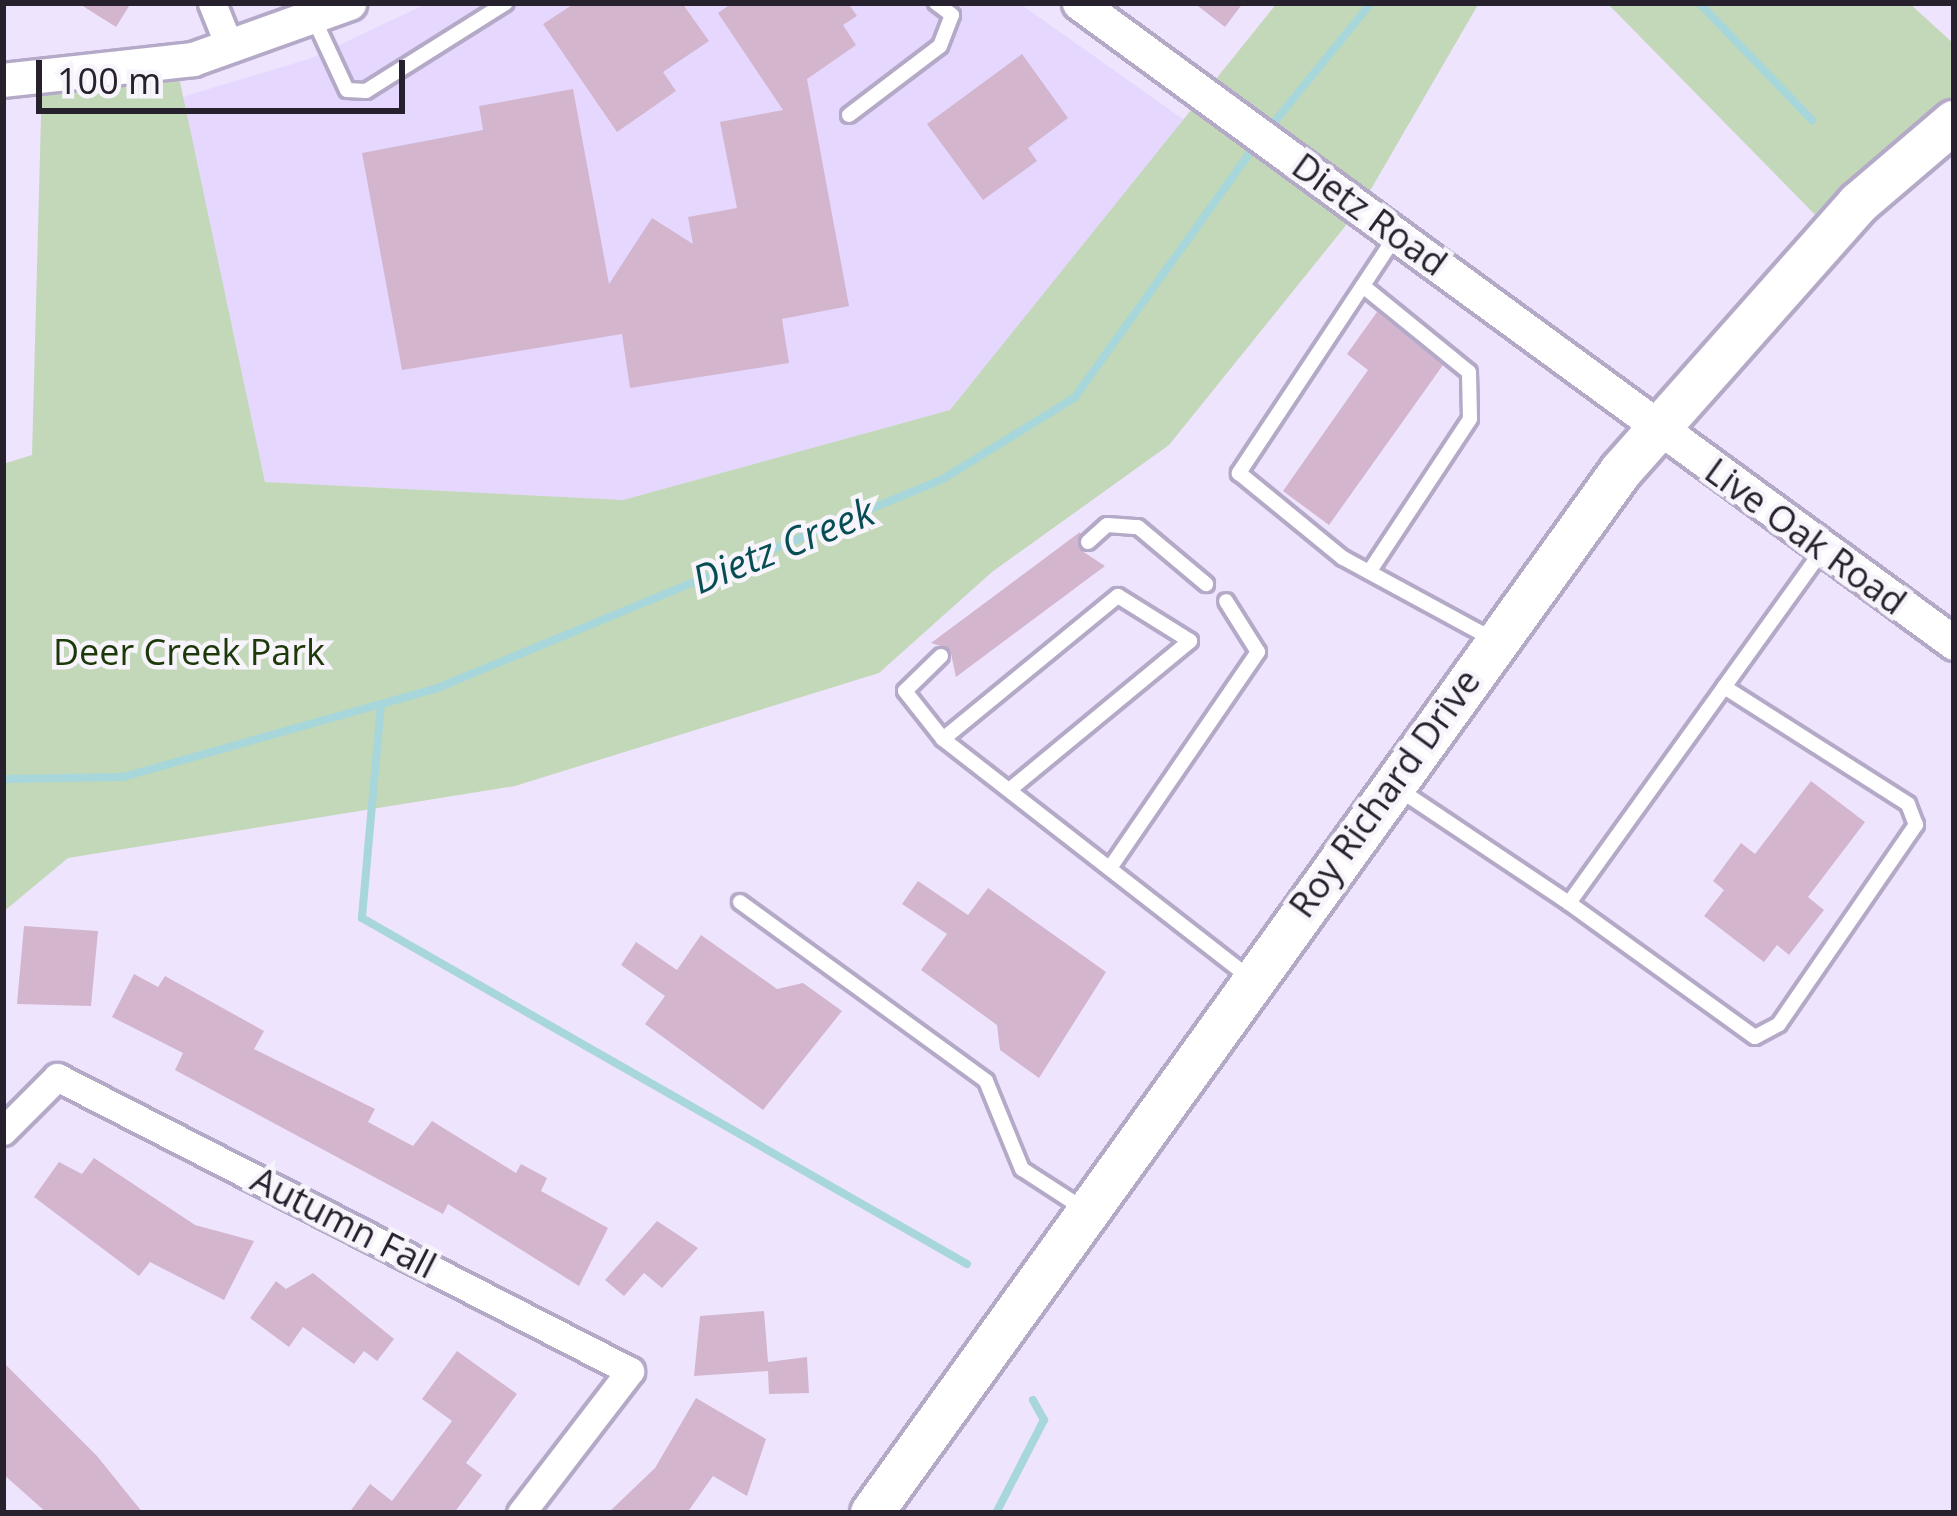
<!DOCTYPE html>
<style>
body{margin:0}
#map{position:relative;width:1957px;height:1516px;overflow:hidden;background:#eee4fe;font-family:"Open Sans",sans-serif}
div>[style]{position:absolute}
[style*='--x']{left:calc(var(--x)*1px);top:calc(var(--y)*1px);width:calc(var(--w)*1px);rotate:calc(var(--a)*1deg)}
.built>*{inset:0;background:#e6d7fe}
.green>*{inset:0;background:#c3d8b9}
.stream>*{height:8px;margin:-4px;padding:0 4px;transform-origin:4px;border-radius:4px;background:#a7d6db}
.building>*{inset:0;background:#d3b6cd}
.roads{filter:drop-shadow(3px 0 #b5a9c8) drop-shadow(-3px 0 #b5a9c8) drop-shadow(0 3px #b5a9c8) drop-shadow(0 -3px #b5a9c8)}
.service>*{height:14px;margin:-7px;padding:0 7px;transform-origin:7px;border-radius:7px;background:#fff}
.minor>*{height:27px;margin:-13.5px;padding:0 13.5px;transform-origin:13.5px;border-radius:13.5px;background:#fff}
.tertiary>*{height:33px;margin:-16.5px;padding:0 16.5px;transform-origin:16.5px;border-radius:16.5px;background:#fff}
.primary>*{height:42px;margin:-21px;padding:0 21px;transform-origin:21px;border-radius:21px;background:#fff}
span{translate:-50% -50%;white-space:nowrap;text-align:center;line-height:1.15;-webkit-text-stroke:9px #f7f5fb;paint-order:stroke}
.street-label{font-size:36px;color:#26212d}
.park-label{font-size:36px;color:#1d3909}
.water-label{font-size:39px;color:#074e54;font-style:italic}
.frame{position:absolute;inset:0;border:6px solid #26212d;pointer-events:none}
.scale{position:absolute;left:36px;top:60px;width:369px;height:54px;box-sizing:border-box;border:6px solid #26212d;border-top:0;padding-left:15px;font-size:36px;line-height:42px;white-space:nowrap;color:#26212d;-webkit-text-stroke:9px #f7f5fb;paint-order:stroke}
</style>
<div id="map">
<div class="built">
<i style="clip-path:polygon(428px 3px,1019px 3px,1184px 120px,950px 410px,623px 500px,265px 482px,182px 97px,312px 58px)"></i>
</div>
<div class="green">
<i style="clip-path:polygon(1277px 3px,1479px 3px,1360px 208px,1169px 445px,992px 572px,879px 673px,515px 786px,68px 858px,3px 912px,3px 464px,32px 455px,42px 79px,176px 63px,265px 482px,623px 500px,950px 410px)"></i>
<i style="clip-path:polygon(1607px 3px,1909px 3px,1954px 44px,1954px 122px,1832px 232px)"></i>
</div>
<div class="stream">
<i style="--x:1699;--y:3;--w:163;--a:46"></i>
<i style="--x:1267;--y:131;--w:165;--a:-50.9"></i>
<i style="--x:381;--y:704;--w:215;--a:95.1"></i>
<i style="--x:362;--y:918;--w:697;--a:29.77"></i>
<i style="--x:3;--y:779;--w:120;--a:-1"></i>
<i style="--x:123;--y:777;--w:324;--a:-15.8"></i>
<i style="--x:435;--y:689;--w:550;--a:-22.46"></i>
<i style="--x:943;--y:479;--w:155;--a:-31.8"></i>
<i style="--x:1075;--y:397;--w:312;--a:-54.4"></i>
<i style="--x:996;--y:1513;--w:105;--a:-62.7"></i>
<i style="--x:1044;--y:1420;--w:23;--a:-119"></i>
</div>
<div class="building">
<i style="clip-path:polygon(78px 3px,131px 3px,116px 27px)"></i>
<i style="clip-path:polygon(575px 3px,682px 3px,709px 41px,663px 72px,676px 91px,617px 132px,543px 24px)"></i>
<i style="clip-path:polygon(732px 3px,848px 3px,857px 16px,843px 25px,856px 45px,807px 79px,849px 306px,782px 319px,789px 363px,630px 388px,622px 334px,402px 370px,362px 153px,483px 130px,479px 106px,573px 89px,609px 284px,652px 218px,693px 244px,688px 217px,737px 208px,720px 122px,783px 110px,718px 13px)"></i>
<i style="clip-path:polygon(1194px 3px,1243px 3px,1225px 27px)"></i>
<i style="clip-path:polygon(1022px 54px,1068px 118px,1028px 148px,1037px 161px,983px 200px,927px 124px)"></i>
<i style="clip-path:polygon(1377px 312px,1443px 365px,1329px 525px,1283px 491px,1368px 370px,1347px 354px)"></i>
<i style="clip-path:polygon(1080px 532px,1079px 549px,1105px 566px,956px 677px,950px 649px,931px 643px)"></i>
<i style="clip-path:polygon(1811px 781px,1865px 822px,1808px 897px,1824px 910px,1789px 955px,1777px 945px,1764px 962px,1704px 916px,1724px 890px,1713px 881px,1741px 843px,1755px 854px)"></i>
<i style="clip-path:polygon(918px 881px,968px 915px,988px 888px,1106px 972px,1039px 1078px,1000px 1050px,997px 1025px,921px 970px,947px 934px,902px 904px)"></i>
<i style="clip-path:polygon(24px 926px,98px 931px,91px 1006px,17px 1004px)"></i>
<i style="clip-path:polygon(701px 935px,777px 989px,803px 983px,842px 1011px,763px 1110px,645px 1024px,665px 996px,621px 965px,636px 942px,677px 970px)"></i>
<i style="clip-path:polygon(134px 974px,158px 987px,165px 976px,264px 1031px,254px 1049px,375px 1109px,368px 1122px,413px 1146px,432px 1121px,516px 1173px,521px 1164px,547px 1178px,541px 1191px,608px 1228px,579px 1286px,448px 1204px,443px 1214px,175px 1070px,183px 1053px,112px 1017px)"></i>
<i style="clip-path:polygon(94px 1158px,195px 1225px,254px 1241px,224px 1300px,150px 1262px,139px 1276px,34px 1197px,59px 1162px,82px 1174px)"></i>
<i style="clip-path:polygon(657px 1221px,698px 1248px,662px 1288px,644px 1273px,624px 1296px,605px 1280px)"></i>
<i style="clip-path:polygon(313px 1273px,394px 1339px,377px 1361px,364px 1351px,354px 1364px,303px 1327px,289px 1347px,250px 1318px,276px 1281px,286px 1289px)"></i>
<i style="clip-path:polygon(764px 1311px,768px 1362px,807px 1357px,809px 1393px,769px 1394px,768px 1371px,694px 1376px,700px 1316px)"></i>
<i style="clip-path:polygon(457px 1351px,517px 1394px,466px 1463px,482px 1475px,454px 1513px,349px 1513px,370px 1484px,392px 1501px,452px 1421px,422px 1399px)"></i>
<i style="clip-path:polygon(3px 1362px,97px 1456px,143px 1513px,47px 1513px,3px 1474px)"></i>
<i style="clip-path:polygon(696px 1398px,766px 1439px,747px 1496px,713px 1476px,687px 1513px,608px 1513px,655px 1468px)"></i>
</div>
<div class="roads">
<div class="service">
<i style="--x:314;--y:19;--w:78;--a:65.1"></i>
<i style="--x:347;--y:90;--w:19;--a:3"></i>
<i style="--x:366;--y:91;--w:165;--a:-32.2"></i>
<i style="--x:849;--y:115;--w:114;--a:-37.2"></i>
<i style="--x:940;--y:46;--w:33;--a:-69"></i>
<i style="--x:952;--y:15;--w:20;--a:-143"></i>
<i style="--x:1397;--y:234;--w:287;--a:123.5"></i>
<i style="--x:1239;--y:473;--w:134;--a:39.3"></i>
<i style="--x:1343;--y:558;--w:172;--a:28.5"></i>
<i style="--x:1363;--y:286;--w:136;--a:39.1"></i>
<i style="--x:1469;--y:372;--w:47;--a:88.8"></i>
<i style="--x:1470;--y:419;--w:183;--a:123.4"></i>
<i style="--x:1088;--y:542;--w:25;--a:-42"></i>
<i style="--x:1107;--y:525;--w:31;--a:4"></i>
<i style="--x:1138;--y:527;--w:89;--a:40"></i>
<i style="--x:941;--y:656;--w:50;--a:135.8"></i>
<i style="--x:905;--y:691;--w:61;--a:51.6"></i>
<i style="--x:943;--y:739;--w:390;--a:37.9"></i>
<i style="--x:943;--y:739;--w:226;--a:-39.3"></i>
<i style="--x:1118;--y:596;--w:85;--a:32"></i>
<i style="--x:1190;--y:641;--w:234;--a:140.5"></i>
<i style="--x:1397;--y:788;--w:207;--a:33.8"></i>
<i style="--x:1569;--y:903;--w:436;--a:-54.3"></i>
<i style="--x:1110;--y:868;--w:262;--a:-55.6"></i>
<i style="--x:1258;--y:652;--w:60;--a:-122.1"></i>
<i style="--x:740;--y:902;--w:304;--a:36"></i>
<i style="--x:986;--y:1081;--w:95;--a:67.8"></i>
<i style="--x:1022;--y:1169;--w:72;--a:33"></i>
<i style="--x:1569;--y:903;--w:229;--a:35.8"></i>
<i style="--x:1755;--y:1037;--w:27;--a:-28"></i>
<i style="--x:1779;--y:1024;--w:242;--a:-55.5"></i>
<i style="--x:1916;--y:825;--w:22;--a:-111"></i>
<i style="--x:1908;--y:804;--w:218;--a:-147.5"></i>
</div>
<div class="minor">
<i style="--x:212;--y:3;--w:48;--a:68.2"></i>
<i style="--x:3;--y:1131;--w:76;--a:-45"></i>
<i style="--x:57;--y:1077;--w:644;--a:27.16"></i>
<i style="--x:630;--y:1371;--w:179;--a:127.5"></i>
</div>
<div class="tertiary">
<i style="--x:1079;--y:3;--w:1084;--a:36.18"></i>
<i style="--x:3;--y:80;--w:191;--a:-6.3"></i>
<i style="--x:193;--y:59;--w:166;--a:-19.7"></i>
</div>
<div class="primary">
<i style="--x:872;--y:1513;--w:1283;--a:-54.29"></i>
<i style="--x:1621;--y:471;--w:358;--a:-48.4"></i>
<i style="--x:1859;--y:203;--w:125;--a:-40.5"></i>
</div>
</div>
<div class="street-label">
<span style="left:1370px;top:214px;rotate:36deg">Dietz Road</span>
<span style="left:1806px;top:536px;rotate:36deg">Live Oak Road</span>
<span style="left:1384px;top:793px;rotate:-54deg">Roy Richard Drive</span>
<span style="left:344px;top:1222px;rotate:27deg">Autumn Fall</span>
</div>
<div class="park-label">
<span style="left:189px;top:652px">Deer Creek Park</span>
</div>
<div class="water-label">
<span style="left:783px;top:545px;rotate:-22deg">Dietz Creek</span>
</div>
<div class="frame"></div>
<div class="scale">100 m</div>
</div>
